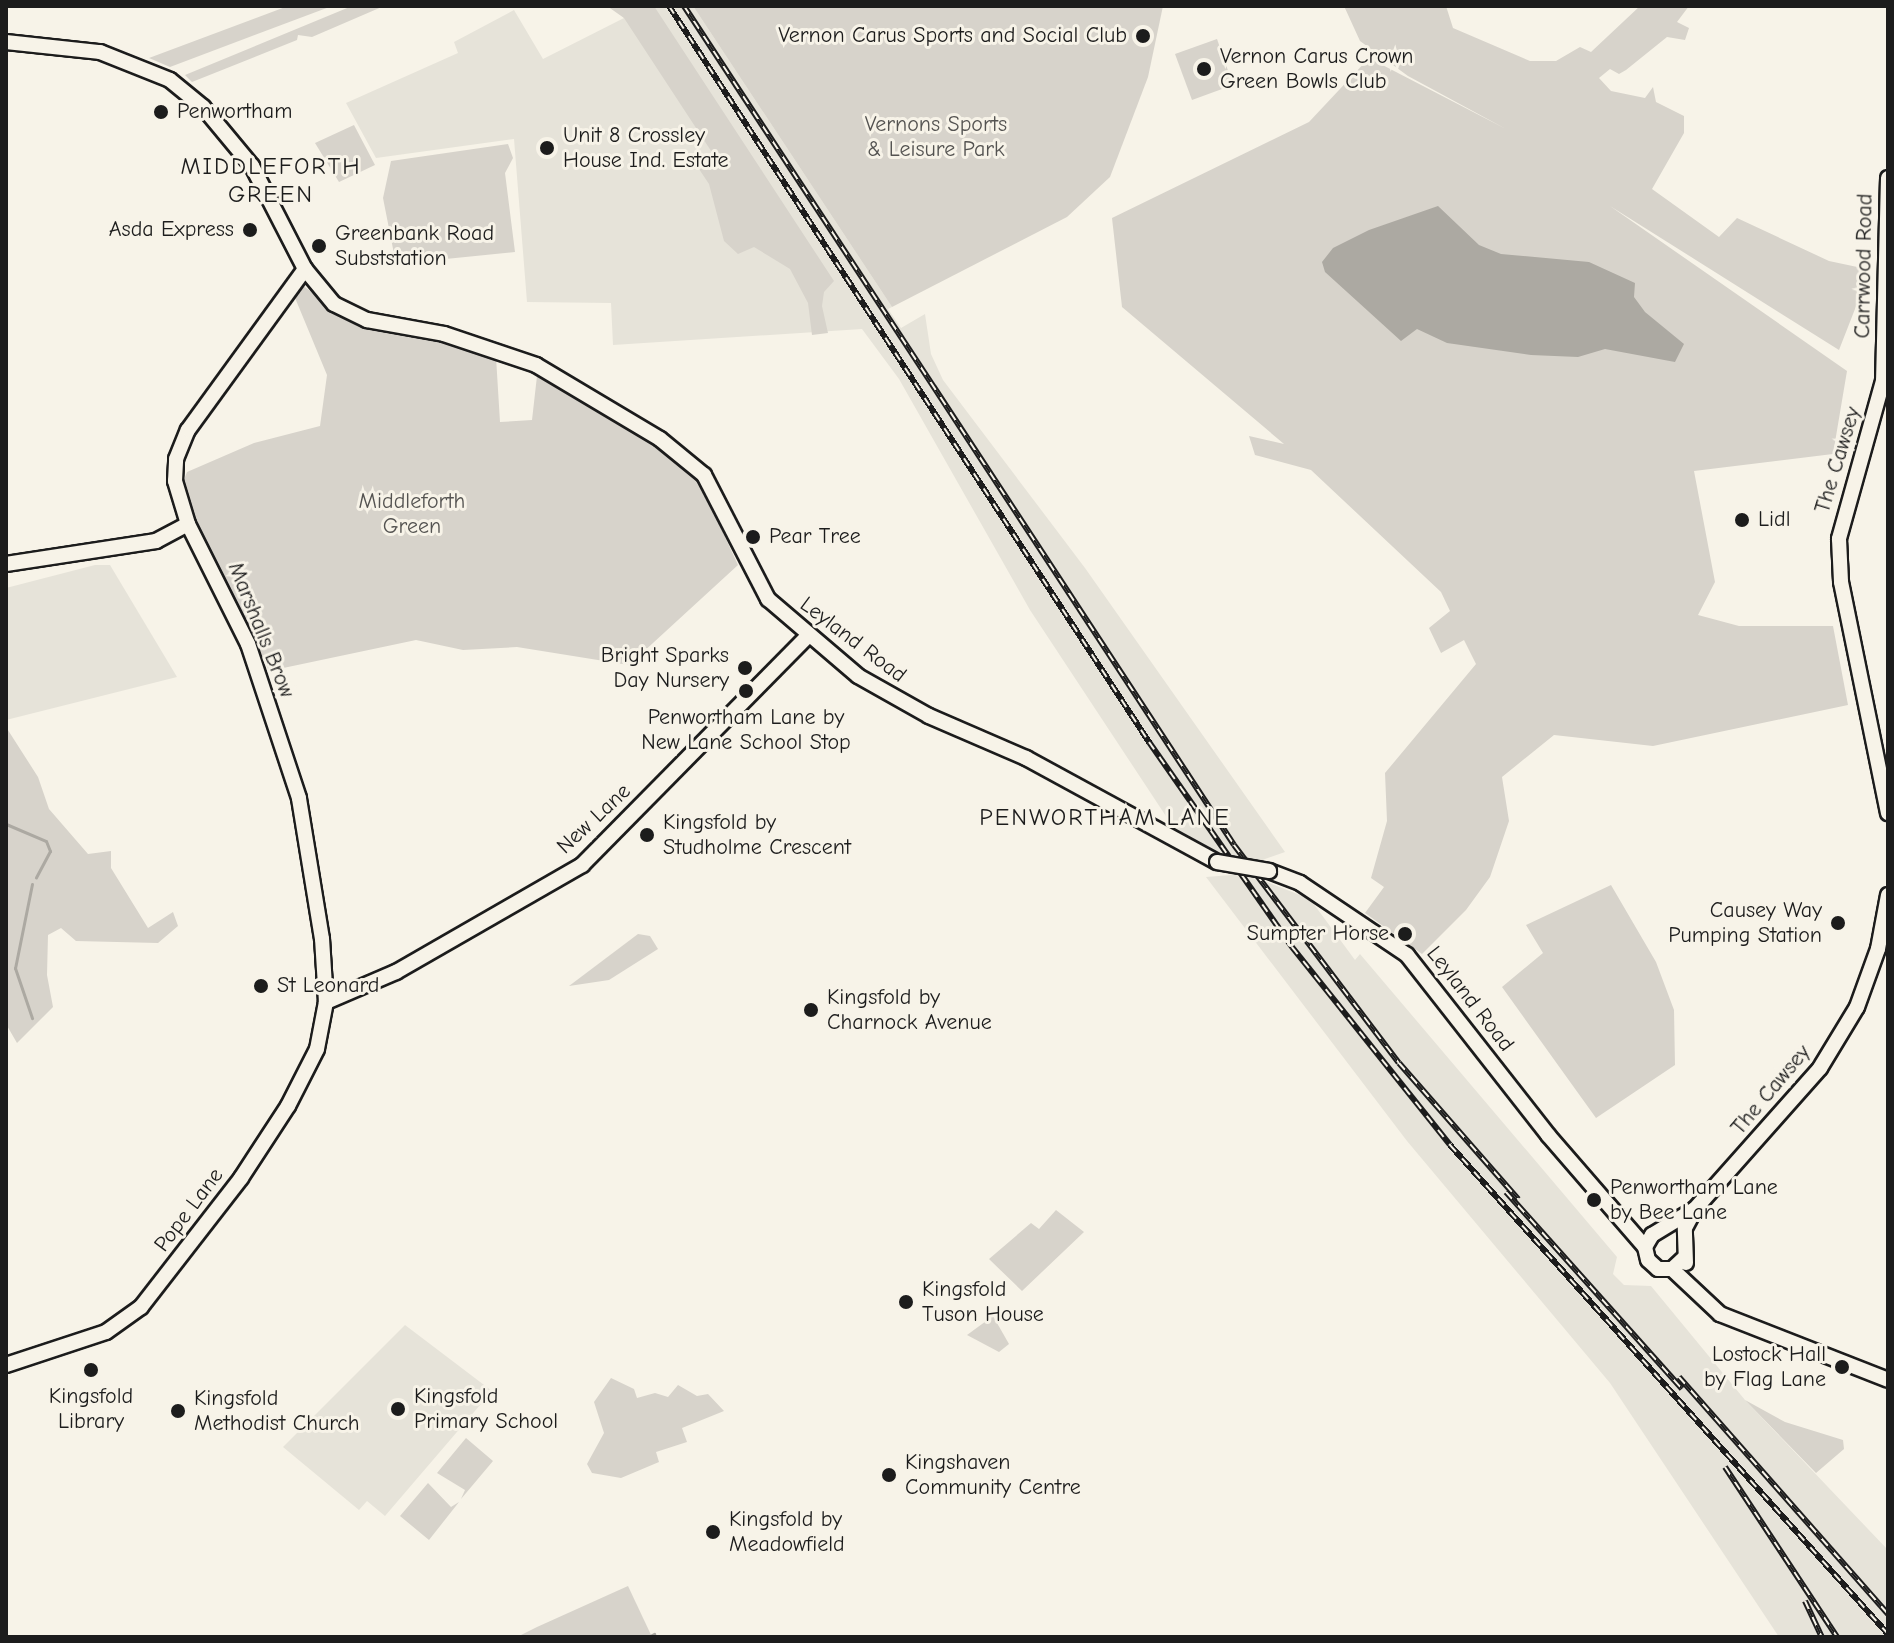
<!DOCTYPE html>
<style>
body{margin:0}
#map{position:relative;width:1894px;height:1643px;overflow:hidden;background:#f7f3e8;font-family:"Comic Neue",sans-serif}
div>[style]{position:absolute}
[style*='--x']{left:calc(var(--x)*1px);top:calc(var(--y)*1px);width:calc(var(--w)*1px);rotate:calc(var(--a)*1deg)}
.built>*{inset:0;background:#e6e3d9}
.green>*{inset:0;background:#d7d3cb}
.water>*{inset:0;background:#aca9a2}
.stream>*{height:3px;margin:-1.5px;padding:0 1.5px;transform-origin:1.5px;border-radius:1.5px;background:#aca9a2}
.roads{filter:drop-shadow(2px 0 #1c1c1c) drop-shadow(-2px 0 #1c1c1c) drop-shadow(0 2px #1c1c1c) drop-shadow(0 -2px #1c1c1c)}
.secondary>*{height:14px;margin:-7px;padding:0 7px;transform-origin:7px;border-radius:7px;background:#f7f3e8}
.rail>*{height:6px;margin-top:-3px;transform-origin:0;background:repeating-linear-gradient(90deg,#f7f3e8 0 9px,#1c1c1c 0 18px);box-sizing:border-box;border-block:2px solid #1c1c1c}
.bridges{filter:drop-shadow(2px 0 #1c1c1c) drop-shadow(-2px 0 #1c1c1c) drop-shadow(0 2px #1c1c1c) drop-shadow(0 -2px #1c1c1c)}
.secondary-bridge>*{height:14px;margin:-7px;padding:0 7px;transform-origin:7px;border-radius:7px;background:#f7f3e8}
.dots>*{width:22px;height:22px;translate:-50% -50%;box-sizing:border-box;border:4px solid #f7f3e8;border-radius:50%}
span{translate:-50% -50%;white-space:nowrap;text-align:center;line-height:1.15;-webkit-text-stroke:6px #f7f3e8;paint-order:stroke}
.poi-label{font-size:22px;color:#1c1c1c}
.right{translate:-100% -50%;text-align:right}
.left{translate:0 -50%;text-align:left}
.park-label{font-size:22px;color:#545351}
.street-label{font-size:22px;color:#1c1c1c}
.neighbourhood-label{font-size:24px;color:#1c1c1c;letter-spacing:2px}
.frame{position:absolute;inset:0;border:8px solid #1c1c1c;pointer-events:none}
</style>
<div id="map">
<div class="built">
<i style="clip-path:polygon(616px 6px,693px 6px,892px 307px,888px 309px,901px 328px,925px 314px,931px 354px,943px 380px,1085px 568px,1285px 852px,1251px 864px,1262px 880px,1310px 899px,1355px 960px,1360px 954px,1617px 1257px,1613px 1274px,1624px 1285px,1651px 1286px,1745px 1400px,1888px 1550px,1888px 1637px,1779px 1637px,1610px 1383px,1407px 1141px,1206px 877px,1231px 875px,1223px 859px,1183px 842px,1030px 610px,899px 379px,862px 329px,613px 345px,611px 303px,527px 302px,514px 139px,376px 158px,346px 103px,458px 53px,454px 42px,514px 10px,543px 59px,624px 18px)"></i>
<i style="clip-path:polygon(95px 565px,110px 565px,177px 677px,6px 720px,6px 588px)"></i>
<i style="clip-path:polygon(405px 1325px,492px 1391px,385px 1516px,367px 1501px,359px 1510px,283px 1447px)"></i>
</div>
<div class="green">
<i style="clip-path:polygon(288px 6px,332px 6px,170px 67px,149px 58px)"></i>
<i style="clip-path:polygon(352px 6px,384px 6px,312px 37px,298px 35px,297px 40px,192px 82px,185px 75px)"></i>
<i style="clip-path:polygon(607px 6px,654px 6px,834px 281px,824px 292px,822px 306px,828px 333px,812px 335px,808px 303px,790px 269px,754px 247px,738px 254px,724px 241px,709px 184px,699px 169px,717px 160px,624px 18px)"></i>
<i style="clip-path:polygon(693px 6px,1163px 6px,1148px 77px,1110px 177px,1067px 217px,892px 307px)"></i>
<i style="clip-path:polygon(1344px 6px,1446px 6px,1453px 28px,1530px 61px,1556px 61px,1580px 47px,1591px 52px,1640px 6px,1689px 6px,1677px 22px,1689px 28px,1685px 40px,1667px 37px,1626px 70px,1619px 74px,1610px 69px,1599px 78px,1611px 91px,1645px 98px,1653px 87px,1656px 102px,1684px 116px,1684px 133px,1652px 189px,1719px 237px,1737px 218px,1829px 261px,1862px 268px,1862px 291px,1839px 350px,1610px 206px,1847px 371px,1833px 454px,1694px 471px,1715px 582px,1698px 615px,1739px 626px,1833px 626px,1848px 705px,1653px 746px,1554px 735px,1502px 777px,1509px 821px,1490px 877px,1466px 910px,1422px 954px,1365px 913px,1384px 887px,1371px 878px,1387px 821px,1385px 773px,1476px 664px,1464px 640px,1441px 653px,1429px 628px,1450px 611px,1441px 592px,1311px 470px,1255px 455px,1249px 436px,1284px 444px,1122px 307px,1112px 218px,1309px 122px,1369px 58px,1506px 129px,1408px 76px,1360px 41px)"></i>
<i style="clip-path:polygon(1217px 39px,1233px 85px,1192px 100px,1175px 54px)"></i>
<i style="clip-path:polygon(354px 125px,375px 165px,339px 182px,315px 143px)"></i>
<i style="clip-path:polygon(508px 144px,513px 158px,505px 173px,515px 252px,396px 264px,383px 198px,391px 161px)"></i>
<i style="clip-path:polygon(301px 284px,335px 310px,496px 357px,500px 422px,532px 420px,537px 376px,646px 438px,699px 481px,738px 565px,629px 665px,517px 647px,463px 650px,416px 640px,269px 671px,186px 498px,183px 482px,187px 472px,254px 443px,320px 426px,327px 375px,293px 293px)"></i>
<i style="clip-path:polygon(6px 727px,38px 777px,49px 809px,88px 854px,111px 851px,111px 868px,148px 928px,173px 912px,178px 926px,158px 943px,76px 941px,61px 928px,48px 935px,47px 975px,53px 1007px,17px 1043px,6px 1024px)"></i>
<i style="clip-path:polygon(1611px 885px,1656px 962px,1674px 1010px,1675px 1065px,1596px 1118px,1502px 987px,1543px 953px,1526px 925px)"></i>
<i style="clip-path:polygon(638px 934px,650px 936px,658px 949px,609px 980px,569px 986px)"></i>
<i style="clip-path:polygon(1056px 1210px,1084px 1232px,1022px 1291px,989px 1259px,1031px 1223px,1039px 1229px)"></i>
<i style="clip-path:polygon(993px 1316px,1009px 1344px,999px 1352px,967px 1335px)"></i>
<i style="clip-path:polygon(611px 1378px,634px 1389px,637px 1398px,655px 1393px,668px 1397px,678px 1385px,697px 1396px,708px 1394px,724px 1411px,682px 1428px,687px 1442px,656px 1452px,659px 1462px,621px 1478px,592px 1473px,587px 1464px,604px 1433px,594px 1402px)"></i>
<i style="clip-path:polygon(1745px 1400px,1785px 1422px,1843px 1440px,1844px 1449px,1816px 1473px)"></i>
<i style="clip-path:polygon(466px 1438px,493px 1461px,461px 1499px,465px 1490px,437px 1473px)"></i>
<i style="clip-path:polygon(428px 1483px,451px 1507px,459px 1502px,429px 1540px,400px 1516px)"></i>
<i style="clip-path:polygon(628px 1586px,652px 1637px,517px 1637px,537px 1627px)"></i>
</div>
<div class="water">
<i style="clip-path:polygon(1438px 206px,1479px 245px,1501px 254px,1589px 262px,1635px 283px,1634px 297px,1645px 312px,1684px 344px,1675px 362px,1605px 349px,1578px 357px,1531px 355px,1447px 343px,1417px 329px,1401px 341px,1325px 272px,1322px 262px,1333px 248px,1369px 230px)"></i>
</div>
<div class="stream">
<i style="--x:6;--y:824;--w:43;--a:23"></i>
<i style="--x:46;--y:841;--w:11;--a:68"></i>
<i style="--x:50;--y:851;--w:30;--a:118"></i>
<i style="--x:32;--y:884;--w:86;--a:101.4"></i>
<i style="--x:15;--y:968;--w:53;--a:71.2"></i>
<i style="--x:648;--y:1637;--w:7;--a:-27"></i>
</div>
<div class="roads">
<div class="secondary">
<i style="--x:6;--y:42;--w:95;--a:6.1"></i>
<i style="--x:100;--y:52;--w:75;--a:21.8"></i>
<i style="--x:170;--y:80;--w:43;--a:39.3"></i>
<i style="--x:203;--y:107;--w:77;--a:50.3"></i>
<i style="--x:252;--y:166;--w:116;--a:62.8"></i>
<i style="--x:305;--y:269;--w:45;--a:50.4"></i>
<i style="--x:334;--y:304;--w:37;--a:26"></i>
<i style="--x:367;--y:320;--w:78;--a:10.3"></i>
<i style="--x:444;--y:334;--w:97;--a:18.6"></i>
<i style="--x:536;--y:365;--w:144;--a:30.8"></i>
<i style="--x:660;--y:439;--w:57;--a:39.3"></i>
<i style="--x:704;--y:475;--w:140;--a:62.7"></i>
<i style="--x:768;--y:599;--w:118;--a:40.5"></i>
<i style="--x:858;--y:676;--w:81;--a:29.4"></i>
<i style="--x:929;--y:716;--w:106;--a:23.4"></i>
<i style="--x:1026;--y:758;--w:217;--a:28.6"></i>
<i style="--x:1888;--y:178;--w:203;--a:91.4"></i>
<i style="--x:1883;--y:381;--w:164;--a:105.6"></i>
<i style="--x:1839;--y:539;--w:43;--a:87.3"></i>
<i style="--x:1841;--y:582;--w:236;--a:78.5"></i>
<i style="--x:6;--y:564;--w:152;--a:-8.7"></i>
<i style="--x:156;--y:541;--w:36;--a:-28"></i>
<i style="--x:1269;--y:871;--w:33;--a:21"></i>
<i style="--x:1300;--y:883;--w:129;--a:33.9"></i>
<i style="--x:1407;--y:955;--w:229;--a:51.9"></i>
<i style="--x:1548;--y:1135;--w:148;--a:49.1"></i>
<i style="--x:326;--y:1002;--w:76;--a:-23.2"></i>
<i style="--x:396;--y:972;--w:215;--a:-29.9"></i>
<i style="--x:582;--y:865;--w:322;--a:-45.4"></i>
<i style="--x:1685;--y:1257;--w:18;--a:137"></i>
<i style="--x:1672;--y:1269;--w:14;--a:180"></i>
<i style="--x:1658;--y:1269;--w:13;--a:-138"></i>
<i style="--x:1648;--y:1260;--w:13;--a:-103"></i>
<i style="--x:1645;--y:1247;--w:14;--a:-60"></i>
<i style="--x:1652;--y:1235;--w:50;--a:-31.2"></i>
<i style="--x:1695;--y:1209;--w:188;--a:-48.4"></i>
<i style="--x:1820;--y:1068;--w:71;--a:-58.8"></i>
<i style="--x:1857;--y:1007;--w:62;--a:-70.1"></i>
<i style="--x:1878;--y:949;--w:55;--a:-79.5"></i>
<i style="--x:1686;--y:1263;--w:35;--a:-92"></i>
<i style="--x:1685;--y:1228;--w:19;--a:-62"></i>
<i style="--x:1672;--y:1269;--w:66;--a:43.2"></i>
<i style="--x:1720;--y:1314;--w:180;--a:21.4"></i>
<i style="--x:6;--y:1365;--w:105;--a:-18.3"></i>
<i style="--x:106;--y:1332;--w:43;--a:-35.5"></i>
<i style="--x:141;--y:1307;--w:163;--a:-52.2"></i>
<i style="--x:241;--y:1178;--w:86;--a:-56.9"></i>
<i style="--x:288;--y:1106;--w:64;--a:-63"></i>
<i style="--x:317;--y:1049;--w:48;--a:-79.2"></i>
<i style="--x:326;--y:1002;--w:63;--a:-93.6"></i>
<i style="--x:322;--y:939;--w:143;--a:-99.3"></i>
<i style="--x:299;--y:798;--w:162;--a:-108.3"></i>
<i style="--x:248;--y:644;--w:134;--a:-116.6"></i>
<i style="--x:188;--y:524;--w:45;--a:-106.8"></i>
<i style="--x:175;--y:481;--w:22;--a:-87"></i>
<i style="--x:176;--y:459;--w:31;--a:-68"></i>
<i style="--x:188;--y:430;--w:199;--a:-54"></i>
</div>
</div>
<div class="rail">
<i style="--x:669;--y:6;--w:879;--a:56.89"></i>
<i style="--x:1149;--y:742;--w:250;--a:55.1"></i>
<i style="--x:1292;--y:947;--w:253;--a:51.4"></i>
<i style="--x:1450;--y:1145;--w:656;--a:48.15"></i>
<i style="--x:684;--y:6;--w:1003;--a:56.75"></i>
<i style="--x:1234;--y:845;--w:273;--a:52.9"></i>
<i style="--x:1399;--y:1063;--w:181;--a:48.8"></i>
<i style="--x:1506;--y:1192;--w:264;--a:48.2"></i>
<i style="--x:1679;--y:1377;--w:316;--a:48.6"></i>
<i style="--x:1725;--y:1467;--w:204;--a:56.6"></i>
<i style="--x:1805;--y:1601;--w:40;--a:65"></i>
</div>
<div class="bridges">
<div class="secondary-bridge">
<i style="--x:1217;--y:862;--w:53;--a:9.8"></i>
</div>
</div>
<div class="dots">
<i style="left:1143px;top:36px;background:#1c1c1c"></i>
<i style="left:1204px;top:69px;background:#1c1c1c"></i>
<i style="left:161px;top:112px;background:#1c1c1c"></i>
<i style="left:547px;top:148px;background:#1c1c1c"></i>
<i style="left:250px;top:230px;background:#1c1c1c"></i>
<i style="left:319px;top:246px;background:#1c1c1c"></i>
<i style="left:1742px;top:520px;background:#1c1c1c"></i>
<i style="left:753px;top:537px;background:#1c1c1c"></i>
<i style="left:745px;top:668px;background:#1c1c1c"></i>
<i style="left:746px;top:691px;background:#1c1c1c"></i>
<i style="left:647px;top:835px;background:#1c1c1c"></i>
<i style="left:1838px;top:923px;background:#1c1c1c"></i>
<i style="left:1405px;top:934px;background:#1c1c1c"></i>
<i style="left:261px;top:986px;background:#1c1c1c"></i>
<i style="left:811px;top:1010px;background:#1c1c1c"></i>
<i style="left:1594px;top:1200px;background:#1c1c1c"></i>
<i style="left:906px;top:1302px;background:#1c1c1c"></i>
<i style="left:1842px;top:1367px;background:#1c1c1c"></i>
<i style="left:91px;top:1370px;background:#1c1c1c"></i>
<i style="left:398px;top:1409px;background:#1c1c1c"></i>
<i style="left:178px;top:1411px;background:#1c1c1c"></i>
<i style="left:889px;top:1475px;background:#1c1c1c"></i>
<i style="left:713px;top:1532px;background:#1c1c1c"></i>
</div>
<div class="poi-label">
<span class="right" style="left:1127px;top:36px">Vernon Carus Sports and Social Club</span>
<span class="left" style="left:1220px;top:69px">Vernon Carus Crown<br>Green Bowls Club</span>
<span class="left" style="left:177px;top:112px">Penwortham</span>
<span class="left" style="left:563px;top:148px">Unit 8 Crossley<br>House Ind. Estate</span>
<span class="right" style="left:234px;top:230px">Asda Express</span>
<span class="left" style="left:335px;top:246px">Greenbank Road<br>Subststation</span>
<span class="left" style="left:1758px;top:520px">Lidl</span>
<span class="left" style="left:769px;top:537px">Pear Tree</span>
<span class="right" style="left:729px;top:668px">Bright Sparks<br>Day Nursery</span>
<span style="left:746px;top:730px">Penwortham Lane by<br>New Lane School Stop</span>
<span class="left" style="left:663px;top:835px">Kingsfold by<br>Studholme Crescent</span>
<span class="right" style="left:1822px;top:923px">Causey Way<br>Pumping Station</span>
<span class="right" style="left:1389px;top:934px">Sumpter Horse</span>
<span class="left" style="left:277px;top:986px">St Leonard</span>
<span class="left" style="left:827px;top:1010px">Kingsfold by<br>Charnock Avenue</span>
<span class="left" style="left:1610px;top:1200px">Penwortham Lane<br>by Bee Lane</span>
<span class="left" style="left:922px;top:1302px">Kingsfold<br>Tuson House</span>
<span class="right" style="left:1826px;top:1367px">Lostock Hall<br>by Flag Lane</span>
<span style="left:91px;top:1409px">Kingsfold<br>Library</span>
<span class="left" style="left:414px;top:1409px">Kingsfold<br>Primary School</span>
<span class="left" style="left:194px;top:1411px">Kingsfold<br>Methodist Church</span>
<span class="left" style="left:905px;top:1475px">Kingshaven<br>Community Centre</span>
<span class="left" style="left:729px;top:1532px">Kingsfold by<br>Meadowfield</span>
</div>
<div class="park-label">
<span style="left:936px;top:137px">Vernons Sports<br>&amp; Leisure Park</span>
<span style="left:412px;top:514px">Middleforth<br>Green</span>
</div>
<div class="street-label">
<span style="left:1864px;top:266px;rotate:-89deg">Carrwood Road</span>
<span style="left:1838px;top:460px;rotate:-73deg">The Cawsey</span>
<span style="left:261px;top:630px;rotate:68deg">Marshalls Brow</span>
<span style="left:853px;top:640px;rotate:37deg">Leyland Road</span>
<span style="left:594px;top:819px;rotate:-43deg">New Lane</span>
<span style="left:1470px;top:999px;rotate:52deg">Leyland Road</span>
<span style="left:1771px;top:1090px;rotate:-50deg">The Cawsey</span>
<span style="left:189px;top:1210px;rotate:-53deg">Pope Lane</span>
</div>
<div class="neighbourhood-label">
<span style="left:271px;top:181px">MIDDLEFORTH<br>GREEN</span>
<span style="left:1105px;top:818px">PENWORTHAM LANE</span>
</div>
<div class="frame"></div>
</div>
